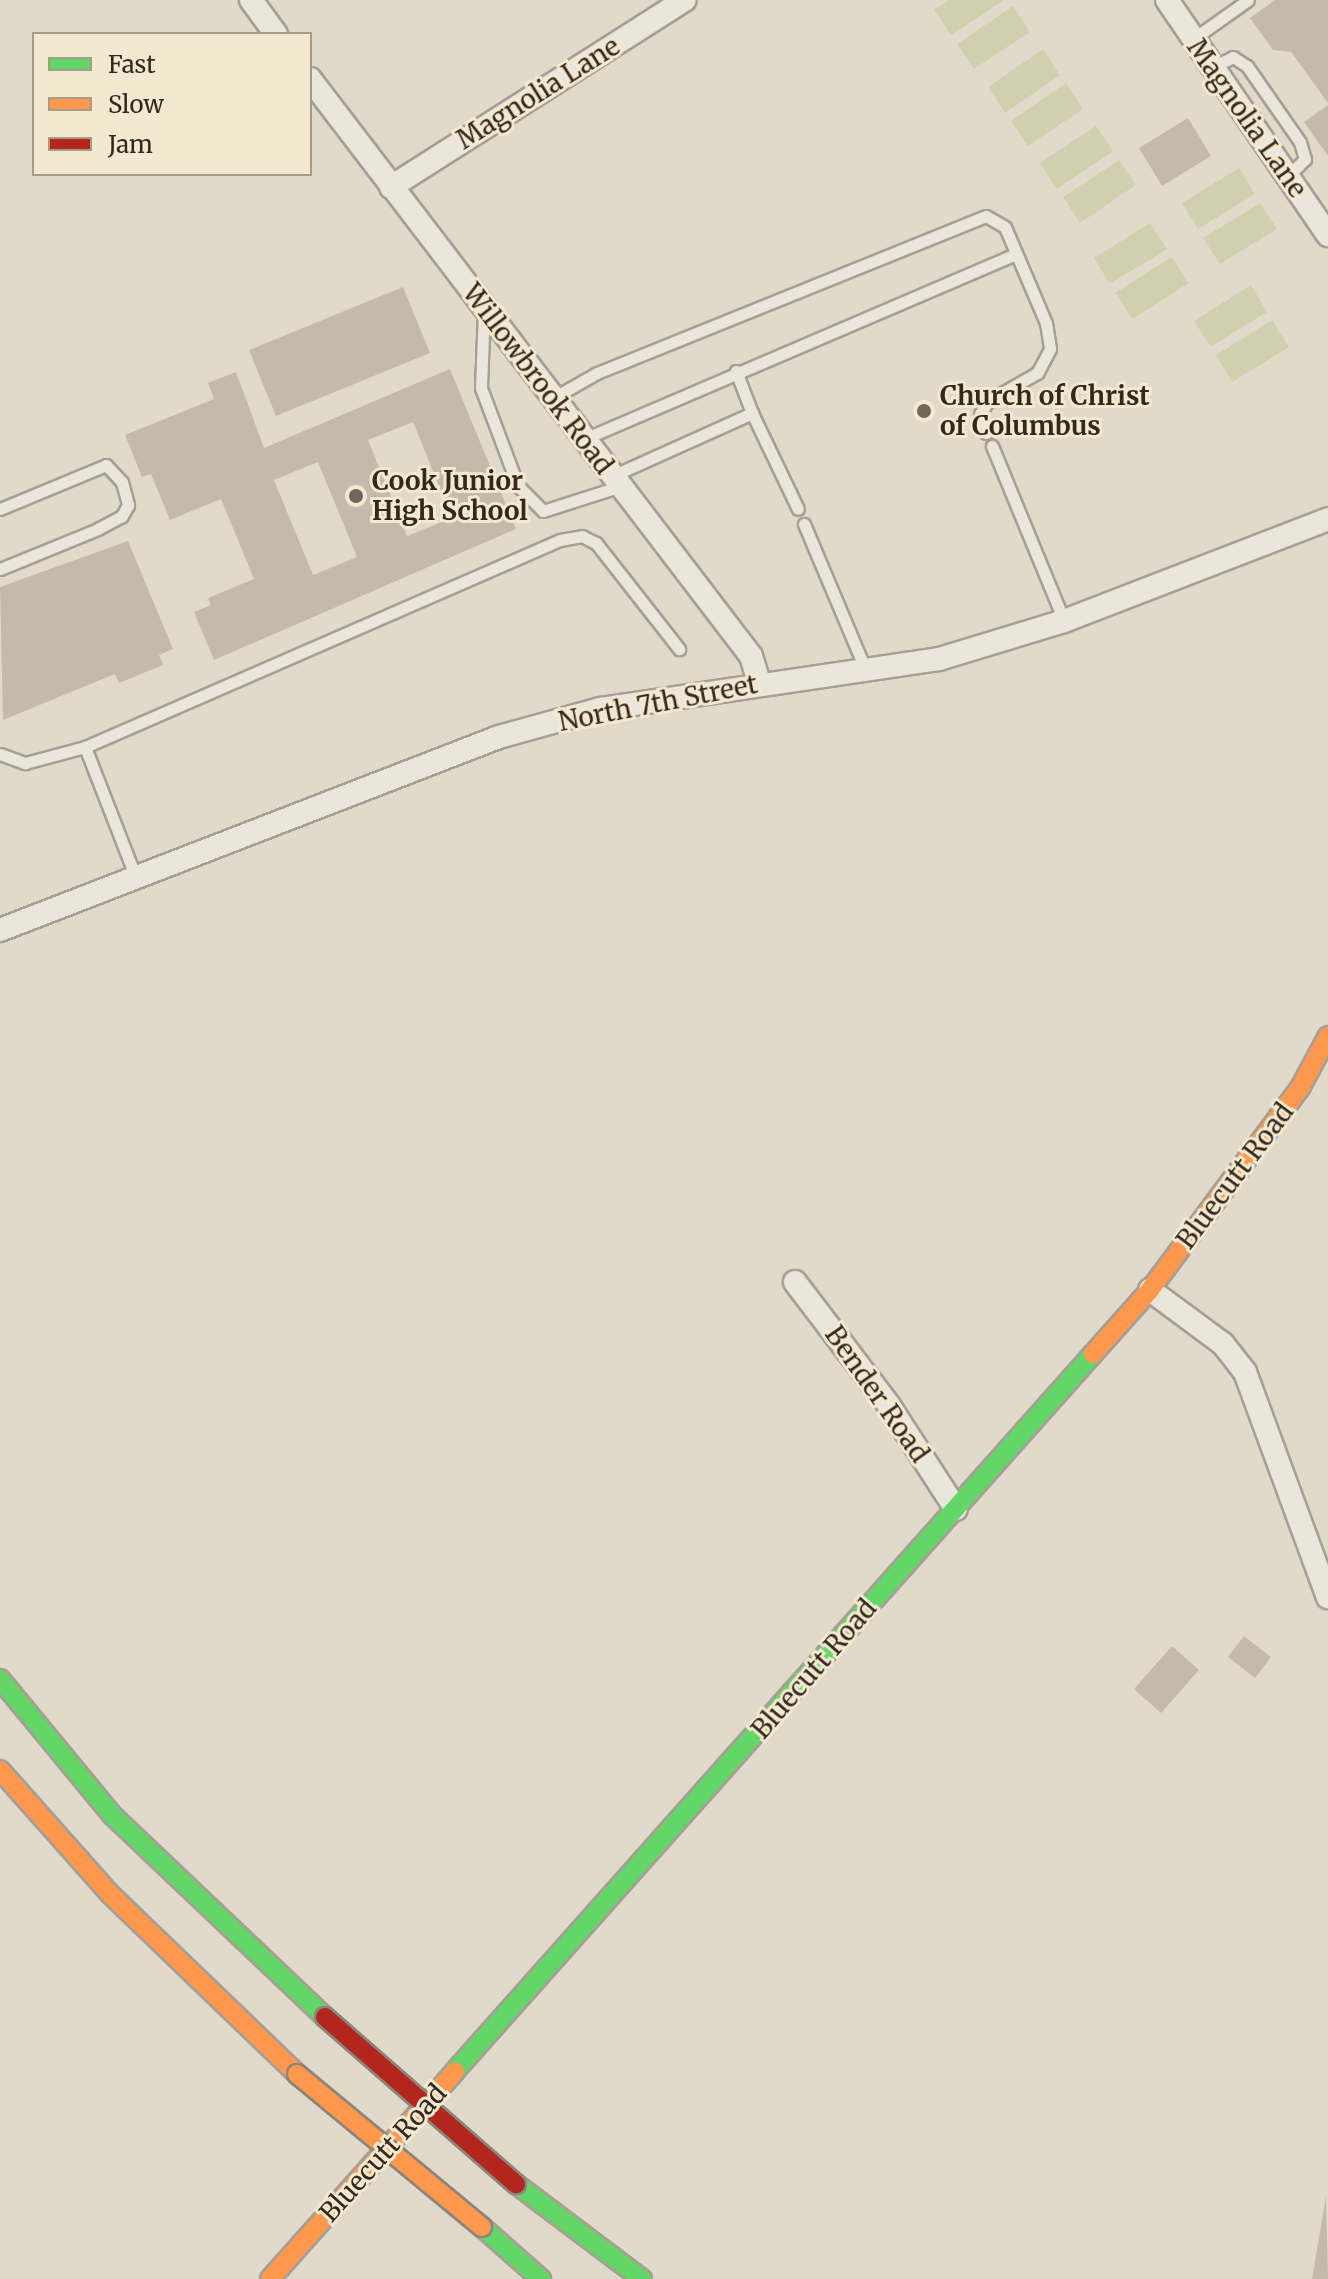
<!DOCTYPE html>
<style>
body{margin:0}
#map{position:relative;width:1328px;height:2279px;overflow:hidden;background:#e1dacb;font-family:Merriweather,serif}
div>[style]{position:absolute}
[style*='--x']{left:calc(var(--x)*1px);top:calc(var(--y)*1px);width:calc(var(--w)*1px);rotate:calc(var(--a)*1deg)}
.green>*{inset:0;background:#d0d0ae}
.building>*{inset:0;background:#c5b9ac}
.roads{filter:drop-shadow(2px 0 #a69f95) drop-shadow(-2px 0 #a69f95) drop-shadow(0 2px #a69f95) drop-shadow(0 -2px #a69f95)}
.lane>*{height:11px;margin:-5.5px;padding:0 5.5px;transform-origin:5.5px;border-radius:5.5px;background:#eae6dc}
.street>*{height:22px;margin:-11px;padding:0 11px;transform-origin:11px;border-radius:11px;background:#eae6dc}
.fast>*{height:18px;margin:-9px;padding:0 9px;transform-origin:9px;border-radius:9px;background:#63d668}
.slow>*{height:18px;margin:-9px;padding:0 9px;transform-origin:9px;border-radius:9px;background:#ff974d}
.bridges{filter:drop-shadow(2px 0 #8c857b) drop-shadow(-2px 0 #8c857b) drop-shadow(0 2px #8c857b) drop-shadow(0 -2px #8c857b)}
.slow-bridge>*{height:18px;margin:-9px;padding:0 9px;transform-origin:9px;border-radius:9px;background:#ff974d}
.jam-bridge>*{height:18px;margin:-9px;padding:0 9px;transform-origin:9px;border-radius:9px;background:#b3261e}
.dots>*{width:22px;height:22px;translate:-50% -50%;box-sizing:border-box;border:4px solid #f3e9d0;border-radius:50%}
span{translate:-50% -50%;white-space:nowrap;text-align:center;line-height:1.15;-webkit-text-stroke:6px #f3e9d0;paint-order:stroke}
.street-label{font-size:26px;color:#34281d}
.poi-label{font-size:26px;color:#34281d;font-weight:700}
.left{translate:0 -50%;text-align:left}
.legend{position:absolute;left:32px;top:32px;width:280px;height:144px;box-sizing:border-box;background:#f3e9d0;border:2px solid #a79c88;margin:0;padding:10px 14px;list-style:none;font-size:24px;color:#34281d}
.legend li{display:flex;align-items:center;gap:16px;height:40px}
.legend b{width:40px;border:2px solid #a79c88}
</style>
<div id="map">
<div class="green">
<i style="clip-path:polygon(949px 0,1004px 0,951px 35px,934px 10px)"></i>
<i style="clip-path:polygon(1013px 6px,1030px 32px,974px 69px,957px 44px)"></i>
<i style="clip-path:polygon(1043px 49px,1060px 75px,1005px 113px,988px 87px)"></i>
<i style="clip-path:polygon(1066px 83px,1083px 109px,1028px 146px,1011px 121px)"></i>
<i style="clip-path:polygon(1096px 126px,1113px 151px,1057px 189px,1040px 163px)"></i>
<i style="clip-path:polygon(1119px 160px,1136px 185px,1080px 223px,1063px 197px)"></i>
<i style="clip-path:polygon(1239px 168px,1255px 194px,1198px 229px,1182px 203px)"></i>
<i style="clip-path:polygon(1260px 203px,1277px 229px,1220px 264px,1203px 238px)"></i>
<i style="clip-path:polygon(1150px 223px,1167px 249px,1110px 284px,1094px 258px)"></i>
<i style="clip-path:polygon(1172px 257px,1189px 283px,1132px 319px,1115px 293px)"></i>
<i style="clip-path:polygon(1251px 285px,1267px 312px,1211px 347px,1194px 321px)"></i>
<i style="clip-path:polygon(1272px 320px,1289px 347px,1232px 382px,1216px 355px)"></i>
</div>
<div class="building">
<i style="clip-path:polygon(1275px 0,1328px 0,1328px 103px,1291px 52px,1273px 50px,1250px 18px)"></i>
<i style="clip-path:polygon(1328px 105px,1328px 156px,1304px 122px)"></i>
<i style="clip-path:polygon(1188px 118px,1211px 156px,1162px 186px,1139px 148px)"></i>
<i style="clip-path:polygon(403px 287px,430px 353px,276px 416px,249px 350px)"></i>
<i style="clip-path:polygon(evenodd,450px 369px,516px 529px,214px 660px,194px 612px,211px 605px,208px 598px,254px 579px,221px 499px,170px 520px,151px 474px,142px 477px,125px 435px,214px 399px,208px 383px,236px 372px,264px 448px,450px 369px,413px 422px,452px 518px,407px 536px,368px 440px,413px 422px,450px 369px,318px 462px,357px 557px,313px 575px,274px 480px,318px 462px)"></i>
<i style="clip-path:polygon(128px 541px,173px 649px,159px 655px,163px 665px,119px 683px,115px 674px,3px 720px,0 587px)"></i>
<i style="clip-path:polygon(1244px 1636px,1271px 1657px,1255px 1678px,1228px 1657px)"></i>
<i style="clip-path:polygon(1172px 1646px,1199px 1670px,1161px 1713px,1134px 1689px)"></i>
<i style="clip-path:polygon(1326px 2196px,1328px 2279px,1312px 2279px)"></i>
</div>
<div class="roads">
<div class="lane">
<i style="--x:1193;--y:39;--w:67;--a:-35.3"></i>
<i style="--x:1212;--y:67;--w:23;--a:-25"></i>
<i style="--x:1233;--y:57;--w:17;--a:33"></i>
<i style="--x:1247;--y:66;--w:93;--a:55.1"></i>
<i style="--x:1300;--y:142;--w:18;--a:74"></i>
<i style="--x:1305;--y:159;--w:24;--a:135"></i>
<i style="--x:484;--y:309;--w:79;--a:92.2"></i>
<i style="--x:481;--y:388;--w:105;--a:69.3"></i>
<i style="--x:518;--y:486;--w:35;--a:45"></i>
<i style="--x:543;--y:511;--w:82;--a:-17.8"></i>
<i style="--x:553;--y:398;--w:51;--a:-29.6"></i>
<i style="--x:597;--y:373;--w:419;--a:-22"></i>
<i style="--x:986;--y:216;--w:22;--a:30"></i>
<i style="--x:1005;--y:227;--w:104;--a:66.9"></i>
<i style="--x:1046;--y:323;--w:26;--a:81"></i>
<i style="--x:1050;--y:349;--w:27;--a:118"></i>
<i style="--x:1037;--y:373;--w:56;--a:150.3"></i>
<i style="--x:988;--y:401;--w:15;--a:122"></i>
<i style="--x:980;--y:414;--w:20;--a:72"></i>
<i style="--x:752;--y:413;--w:106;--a:64.4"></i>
<i style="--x:584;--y:439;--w:470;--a:-23.2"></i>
<i style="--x:992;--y:446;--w:189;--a:67.6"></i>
<i style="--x:612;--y:476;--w:154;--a:-24.2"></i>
<i style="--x:752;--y:413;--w:45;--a:-110.9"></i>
<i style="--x:0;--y:509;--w:115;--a:-22.5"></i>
<i style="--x:106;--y:465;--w:23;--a:47"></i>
<i style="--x:122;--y:482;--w:24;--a:75"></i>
<i style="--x:128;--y:505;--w:13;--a:119"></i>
<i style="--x:122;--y:516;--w:27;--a:152"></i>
<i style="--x:98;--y:529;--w:106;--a:157.8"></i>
<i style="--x:804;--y:524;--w:162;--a:67.1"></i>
<i style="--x:85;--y:747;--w:141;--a:68.7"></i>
<i style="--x:0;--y:754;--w:27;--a:20"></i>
<i style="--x:25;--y:763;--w:62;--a:-14.9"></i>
<i style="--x:85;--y:747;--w:518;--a:-23.55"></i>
<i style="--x:560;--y:540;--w:22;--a:-10"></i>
<i style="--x:582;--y:536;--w:16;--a:27"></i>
<i style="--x:596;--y:543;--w:135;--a:51.9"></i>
</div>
<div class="street">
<i style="--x:251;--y:0;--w:42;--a:53.7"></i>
<i style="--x:1167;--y:0;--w:285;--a:55.6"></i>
<i style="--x:310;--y:79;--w:726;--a:52.61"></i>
<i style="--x:751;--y:656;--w:28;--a:73"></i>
<i style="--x:391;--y:187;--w:348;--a:-32.5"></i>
<i style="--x:0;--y:930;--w:535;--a:-21.15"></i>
<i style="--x:499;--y:737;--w:105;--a:-15.5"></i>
<i style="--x:600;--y:709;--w:343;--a:-8.4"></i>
<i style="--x:939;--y:659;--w:131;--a:-16.9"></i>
<i style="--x:1064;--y:621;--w:283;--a:-21.1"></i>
<i style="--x:795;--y:1282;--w:153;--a:52.7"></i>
<i style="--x:888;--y:1404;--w:125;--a:57.1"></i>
<i style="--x:1150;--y:1290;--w:91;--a:36.5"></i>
<i style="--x:1223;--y:1344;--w:36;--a:52"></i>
<i style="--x:1245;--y:1372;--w:240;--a:69.8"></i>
</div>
<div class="fast">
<i style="--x:0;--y:1679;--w:176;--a:50.5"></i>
<i style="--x:112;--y:1815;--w:294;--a:43.5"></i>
<i style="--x:455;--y:2071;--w:960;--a:-48.34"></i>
<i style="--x:516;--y:2184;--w:158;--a:37"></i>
<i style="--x:482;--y:2227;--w:79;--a:41.4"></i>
</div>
<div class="slow">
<i style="--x:1093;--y:1354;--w:86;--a:-48.3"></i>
<i style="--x:1150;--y:1290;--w:252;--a:-53.4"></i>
<i style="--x:1300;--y:1088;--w:59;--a:-61.7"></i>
<i style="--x:0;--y:1770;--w:166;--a:48.4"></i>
<i style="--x:110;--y:1894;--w:260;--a:43.9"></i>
<i style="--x:270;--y:2279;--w:278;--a:-48.3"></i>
</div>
</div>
<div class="bridges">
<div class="slow-bridge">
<i style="--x:297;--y:2074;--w:240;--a:39.6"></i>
</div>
<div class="jam-bridge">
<i style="--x:325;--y:2017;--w:254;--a:41.2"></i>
</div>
</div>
<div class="dots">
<i style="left:924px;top:411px;background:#71665a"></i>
<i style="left:356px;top:496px;background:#71665a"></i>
</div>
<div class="street-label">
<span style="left:538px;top:93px;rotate:-32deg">Magnolia Lane</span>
<span style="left:1247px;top:118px;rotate:55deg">Magnolia Lane</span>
<span style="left:538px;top:379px;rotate:53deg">Willowbrook Road</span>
<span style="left:658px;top:703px;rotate:-11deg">North 7th Street</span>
<span style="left:1235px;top:1176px;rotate:-53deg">Bluecutt Road</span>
<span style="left:877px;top:1394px;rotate:55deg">Bender Road</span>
<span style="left:814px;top:1669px;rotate:-49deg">Bluecutt Road</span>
<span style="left:383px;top:2153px;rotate:-48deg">Bluecutt Road</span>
</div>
<div class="poi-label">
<span class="left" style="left:940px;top:411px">Church of Christ<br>of Columbus</span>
<span class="left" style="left:372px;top:496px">Cook Junior<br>High School</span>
</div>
<ul class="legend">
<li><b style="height:10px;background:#63d668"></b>Fast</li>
<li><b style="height:10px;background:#ff974d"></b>Slow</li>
<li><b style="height:10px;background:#b3261e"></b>Jam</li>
</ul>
</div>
